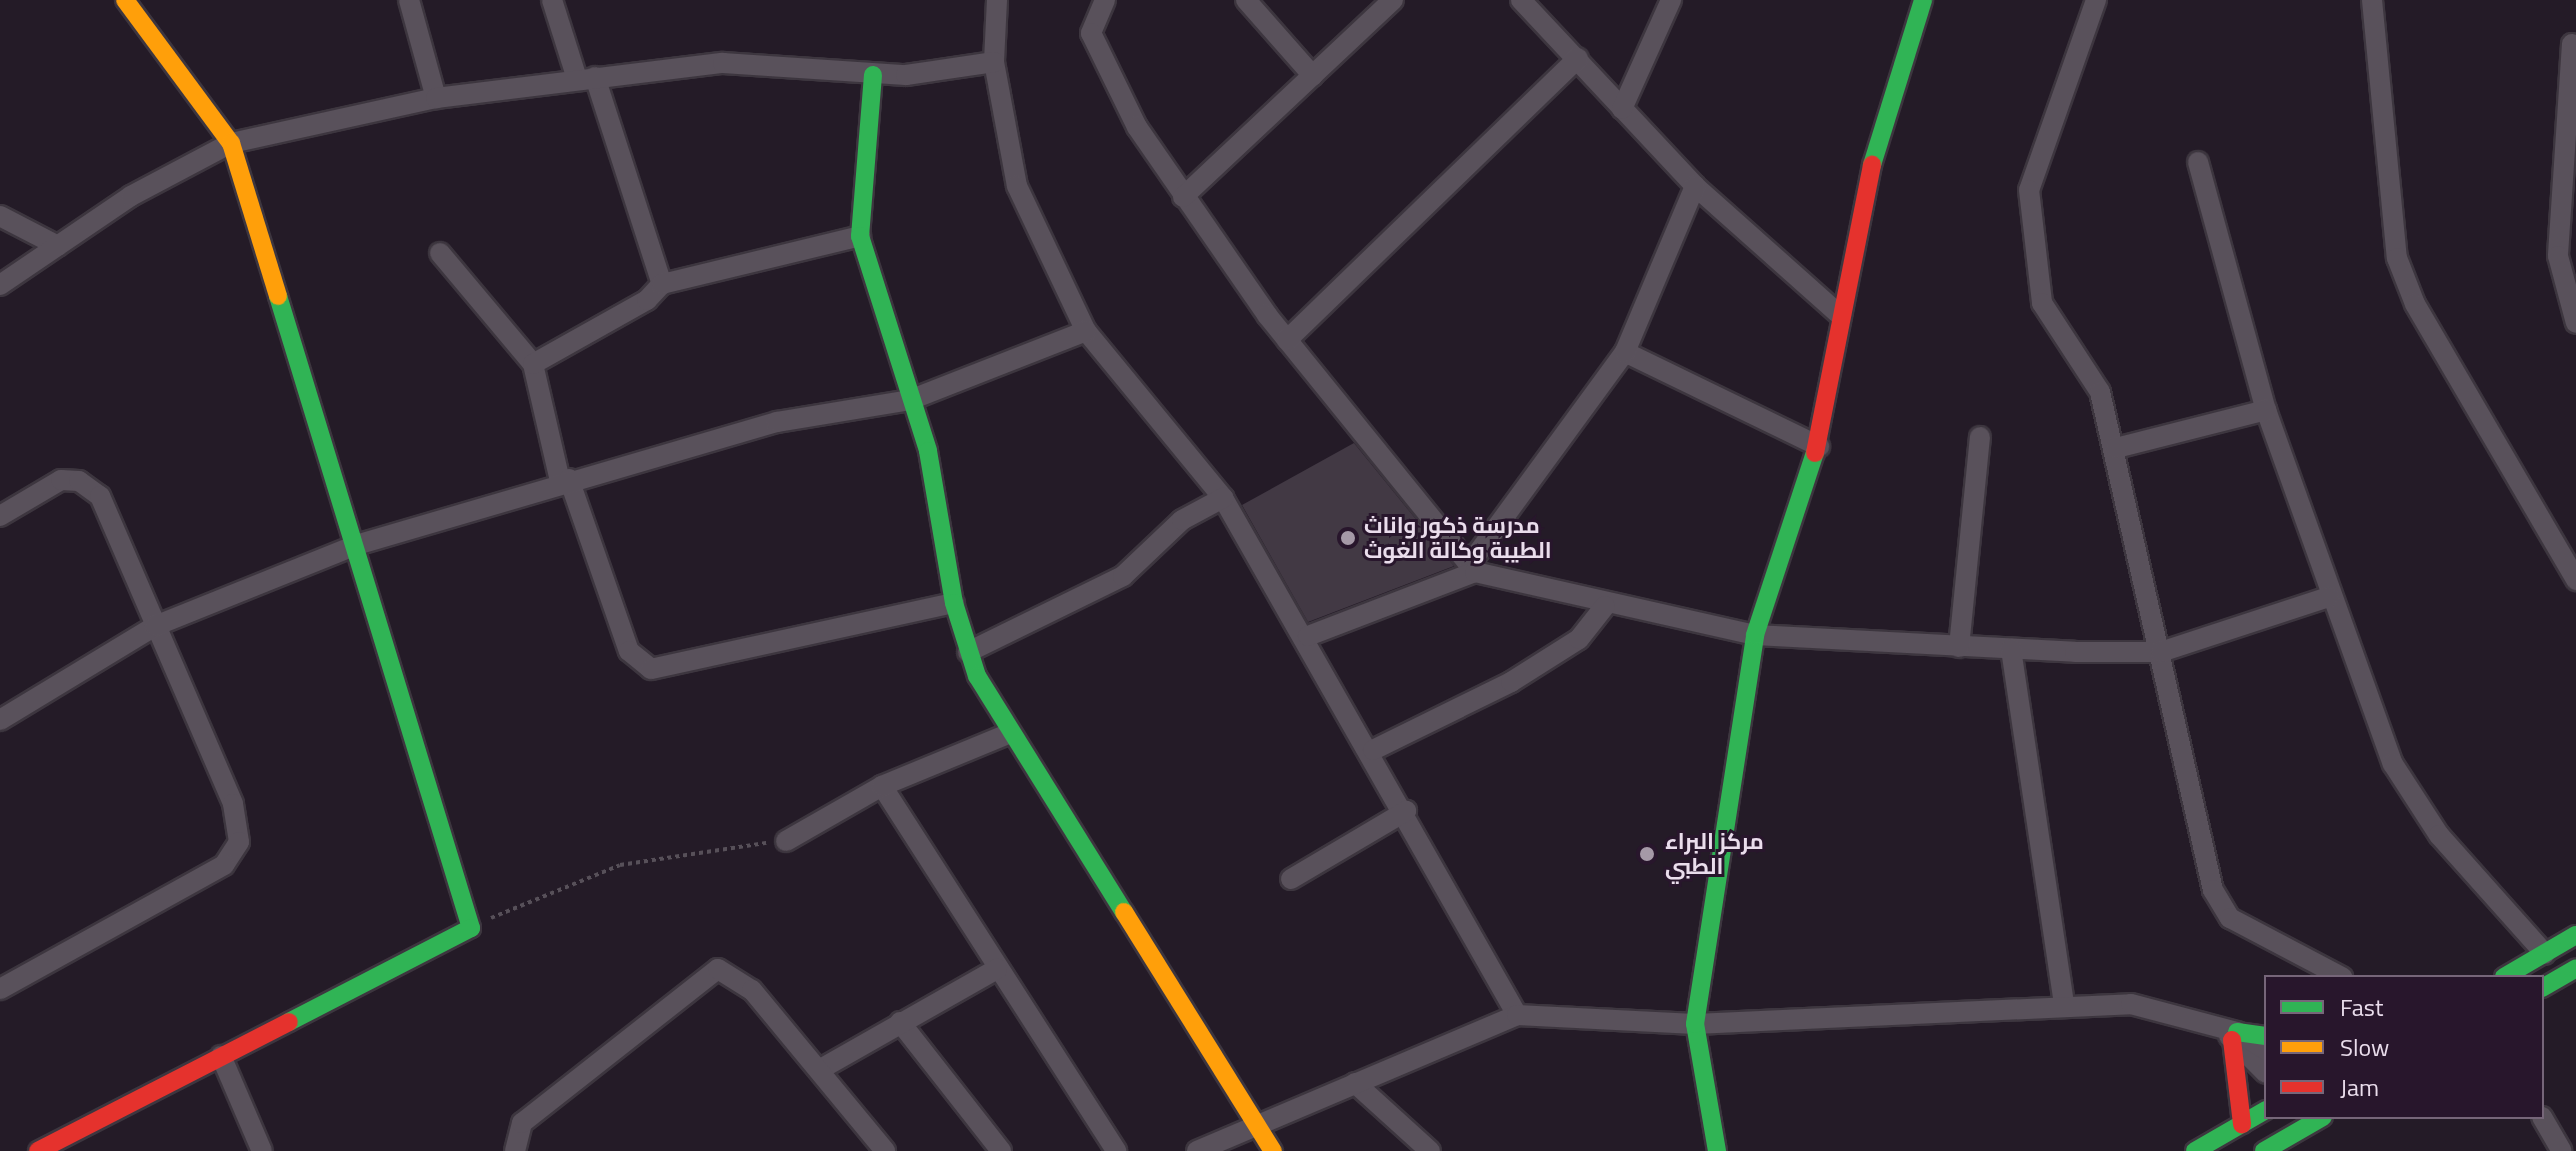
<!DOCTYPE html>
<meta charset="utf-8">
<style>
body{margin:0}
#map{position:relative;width:2576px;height:1151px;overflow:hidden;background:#241b27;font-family:"Titillium Web",Cairo,sans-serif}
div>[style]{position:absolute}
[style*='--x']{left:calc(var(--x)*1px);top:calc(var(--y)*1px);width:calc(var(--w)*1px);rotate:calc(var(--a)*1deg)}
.building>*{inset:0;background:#423944}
.path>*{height:4px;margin-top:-2px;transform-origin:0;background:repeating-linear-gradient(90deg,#575059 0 4px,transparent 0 8px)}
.roads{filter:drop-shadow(2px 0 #3d363f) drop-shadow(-2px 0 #3d363f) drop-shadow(0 2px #3d363f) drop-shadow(0 -2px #3d363f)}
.street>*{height:20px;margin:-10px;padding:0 10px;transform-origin:10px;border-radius:10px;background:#59515b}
.fast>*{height:18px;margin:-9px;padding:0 9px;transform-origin:9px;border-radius:9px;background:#30b455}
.slow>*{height:18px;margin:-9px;padding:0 9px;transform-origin:9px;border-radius:9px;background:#ff9f0a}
.jam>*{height:18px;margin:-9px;padding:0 9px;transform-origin:9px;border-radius:9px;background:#e5322d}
.dots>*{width:22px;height:22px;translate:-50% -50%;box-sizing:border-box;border:4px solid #28162c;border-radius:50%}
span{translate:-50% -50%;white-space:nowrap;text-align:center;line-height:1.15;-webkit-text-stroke:6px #28162c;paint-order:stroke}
.poi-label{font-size:22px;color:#eaddec;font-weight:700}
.left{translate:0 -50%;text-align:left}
.legend{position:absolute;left:2264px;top:975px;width:280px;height:144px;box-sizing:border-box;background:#28162c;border:2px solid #766679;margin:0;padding:10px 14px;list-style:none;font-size:24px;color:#eaddec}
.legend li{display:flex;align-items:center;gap:16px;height:40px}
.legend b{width:40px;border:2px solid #766679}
</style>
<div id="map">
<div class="building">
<i style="clip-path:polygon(1354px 443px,1454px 566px,1308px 622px,1242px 505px)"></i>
</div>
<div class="path">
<i style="--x:491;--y:918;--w:139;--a:-22.3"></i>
<i style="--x:620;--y:865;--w:148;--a:-8.6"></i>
</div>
<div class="roads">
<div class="street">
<i style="--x:409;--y:0;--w:102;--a:74.6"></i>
<i style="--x:552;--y:0;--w:83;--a:72.4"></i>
<i style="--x:997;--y:0;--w:62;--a:92.8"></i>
<i style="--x:994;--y:62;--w:126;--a:79.5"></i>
<i style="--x:1017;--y:186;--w:161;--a:64.6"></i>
<i style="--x:1086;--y:331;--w:216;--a:50.6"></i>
<i style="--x:1223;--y:498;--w:595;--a:60.37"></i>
<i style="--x:1105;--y:0;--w:36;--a:113"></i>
<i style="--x:1091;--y:33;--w:105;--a:63.9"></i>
<i style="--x:1137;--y:127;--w:229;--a:55.3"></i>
<i style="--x:1267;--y:315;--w:331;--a:51"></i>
<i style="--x:1246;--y:0;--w:101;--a:48.6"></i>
<i style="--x:1521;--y:0;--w:255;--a:46.9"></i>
<i style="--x:1695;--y:186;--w:195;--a:41.7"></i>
<i style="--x:2096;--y:0;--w:201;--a:109.4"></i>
<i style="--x:2029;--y:190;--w:114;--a:83.4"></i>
<i style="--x:2042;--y:303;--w:106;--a:56.9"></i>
<i style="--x:2100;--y:392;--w:511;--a:77.22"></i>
<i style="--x:2213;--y:890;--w:33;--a:59"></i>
<i style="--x:2230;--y:918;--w:127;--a:27.8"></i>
<i style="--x:2372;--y:0;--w:259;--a:84.5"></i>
<i style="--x:2397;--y:258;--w:49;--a:68.6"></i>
<i style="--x:2415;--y:304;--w:320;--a:59.7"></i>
<i style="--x:2572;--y:44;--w:212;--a:93.8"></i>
<i style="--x:2558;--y:256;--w:69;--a:75"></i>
<i style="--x:595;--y:77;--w:218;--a:72.1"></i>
<i style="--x:1622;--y:109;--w:120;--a:-65.8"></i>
<i style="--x:2198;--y:162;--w:257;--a:74.7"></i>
<i style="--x:2266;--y:410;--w:376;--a:70.3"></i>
<i style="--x:2393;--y:764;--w:85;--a:57.1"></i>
<i style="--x:2439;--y:835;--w:159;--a:48.3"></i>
<i style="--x:1183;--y:197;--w:288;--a:-43.2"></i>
<i style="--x:0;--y:216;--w:65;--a:27.3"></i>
<i style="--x:440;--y:253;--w:145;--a:50"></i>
<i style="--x:533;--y:364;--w:120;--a:77"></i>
<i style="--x:0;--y:285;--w:158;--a:-34.2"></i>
<i style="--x:131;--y:196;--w:113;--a:-27.9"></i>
<i style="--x:231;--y:143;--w:210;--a:-12.4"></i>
<i style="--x:436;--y:98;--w:289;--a:-7"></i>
<i style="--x:723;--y:63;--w:183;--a:3.8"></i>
<i style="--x:906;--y:75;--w:89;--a:-8.4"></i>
<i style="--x:1287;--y:340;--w:405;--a:-44.1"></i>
<i style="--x:1625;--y:352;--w:216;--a:25.9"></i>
<i style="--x:533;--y:364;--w:131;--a:-29.3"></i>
<i style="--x:647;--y:300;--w:22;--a:-47"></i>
<i style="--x:662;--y:284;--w:204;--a:-13.6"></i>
<i style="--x:2116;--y:448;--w:155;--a:-14.2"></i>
<i style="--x:569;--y:479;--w:182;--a:70.8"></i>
<i style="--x:629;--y:651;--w:28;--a:39"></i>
<i style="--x:651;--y:669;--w:310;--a:-12.3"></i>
<i style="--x:0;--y:516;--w:71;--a:-30.5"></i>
<i style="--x:61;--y:480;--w:18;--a:3"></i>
<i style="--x:79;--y:481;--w:26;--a:36"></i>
<i style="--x:100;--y:496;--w:335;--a:66.6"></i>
<i style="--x:233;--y:804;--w:38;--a:81"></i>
<i style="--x:239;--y:842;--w:27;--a:123"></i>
<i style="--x:224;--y:865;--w:256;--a:151"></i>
<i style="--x:1469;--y:565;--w:264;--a:-53.8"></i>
<i style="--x:1625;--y:352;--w:180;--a:-67.1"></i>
<i style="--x:1308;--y:636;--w:179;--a:-21"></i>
<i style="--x:1475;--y:572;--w:287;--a:12.7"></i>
<i style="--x:1755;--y:635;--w:320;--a:3"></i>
<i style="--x:2075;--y:652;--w:86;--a:0"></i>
<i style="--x:2161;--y:652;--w:176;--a:-18.2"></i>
<i style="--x:1959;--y:647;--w:211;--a:-84.3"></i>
<i style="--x:2011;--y:649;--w:360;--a:81.5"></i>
<i style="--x:968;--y:652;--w:173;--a:-26.1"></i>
<i style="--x:1123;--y:576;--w:81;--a:-43.5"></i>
<i style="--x:1182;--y:520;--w:47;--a:-28.2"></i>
<i style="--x:0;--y:720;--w:181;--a:-31.2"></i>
<i style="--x:155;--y:626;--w:217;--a:-21.9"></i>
<i style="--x:356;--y:545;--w:439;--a:-16.3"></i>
<i style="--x:777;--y:422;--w:135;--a:-9.4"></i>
<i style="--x:910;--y:400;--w:189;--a:-21.4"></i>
<i style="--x:1373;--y:750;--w:154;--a:-26.2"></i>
<i style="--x:1511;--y:682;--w:80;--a:-32.3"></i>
<i style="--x:1579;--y:639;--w:42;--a:-51.8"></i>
<i style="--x:882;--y:786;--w:434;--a:57.3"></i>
<i style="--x:786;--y:841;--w:111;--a:-29.8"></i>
<i style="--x:882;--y:786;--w:136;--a:-22.4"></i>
<i style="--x:1291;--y:879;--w:134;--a:-30.6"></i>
<i style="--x:900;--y:1022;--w:164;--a:51.9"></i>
<i style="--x:2229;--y:1036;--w:52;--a:45"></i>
<i style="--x:221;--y:1056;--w:103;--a:66.7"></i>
<i style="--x:819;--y:1070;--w:205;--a:-29.6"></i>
<i style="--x:1355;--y:1083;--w:101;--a:42.2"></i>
<i style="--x:2542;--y:1117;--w:39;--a:60"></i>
<i style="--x:515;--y:1151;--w:29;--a:-76"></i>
<i style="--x:522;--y:1123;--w:249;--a:-38.2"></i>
<i style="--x:718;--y:969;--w:40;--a:32"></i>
<i style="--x:752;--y:990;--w:209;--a:50.4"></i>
<i style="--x:1197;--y:1151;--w:348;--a:-23"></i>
<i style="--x:1517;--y:1015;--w:178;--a:2.9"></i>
<i style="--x:1695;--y:1024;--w:436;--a:-2.6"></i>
<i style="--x:2131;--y:1004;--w:110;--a:14.8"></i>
<i style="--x:2237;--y:1032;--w:34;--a:32"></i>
</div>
<div class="fast">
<i style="--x:873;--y:75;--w:162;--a:94.6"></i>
<i style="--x:860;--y:236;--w:225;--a:72.4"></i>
<i style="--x:928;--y:451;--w:154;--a:80.3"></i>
<i style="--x:954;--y:603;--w:77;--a:72.5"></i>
<i style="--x:977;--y:676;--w:278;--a:58.1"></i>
<i style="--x:1872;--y:165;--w:173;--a:-72.8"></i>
<i style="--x:278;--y:296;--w:661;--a:73.02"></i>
<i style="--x:471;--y:928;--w:205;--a:152.7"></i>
<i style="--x:2504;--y:977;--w:83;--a:-30.3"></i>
<i style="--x:2542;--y:988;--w:39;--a:-30"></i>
<i style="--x:2237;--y:1032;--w:29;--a:8"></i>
<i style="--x:1717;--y:1151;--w:129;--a:-99.8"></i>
<i style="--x:1695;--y:1024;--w:394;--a:-81.2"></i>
<i style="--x:1755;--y:635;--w:192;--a:-71.8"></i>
<i style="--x:2195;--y:1151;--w:82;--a:-30"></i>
<i style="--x:2264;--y:1151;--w:68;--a:-30"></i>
</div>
<div class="slow">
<i style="--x:125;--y:0;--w:178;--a:53.5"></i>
<i style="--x:231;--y:143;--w:160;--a:72.9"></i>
<i style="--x:1124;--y:912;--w:282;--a:58.1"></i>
</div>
<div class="jam">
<i style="--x:1815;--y:453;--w:294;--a:-78.8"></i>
<i style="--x:2232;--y:1040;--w:85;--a:83.2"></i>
<i style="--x:38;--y:1151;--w:282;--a:-27.2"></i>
</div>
</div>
<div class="dots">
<i style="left:1348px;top:538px;background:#a599a7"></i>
<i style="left:1647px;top:854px;background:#a599a7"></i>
</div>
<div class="poi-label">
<span class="left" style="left:1364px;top:538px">مدرسة ذكور واناث<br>الطيبة وكالة الغوث</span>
<span class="left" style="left:1665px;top:854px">مركز البراء<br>الطبي</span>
</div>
<ul class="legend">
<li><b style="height:10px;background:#30b455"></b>Fast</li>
<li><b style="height:10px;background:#ff9f0a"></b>Slow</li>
<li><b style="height:10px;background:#e5322d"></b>Jam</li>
</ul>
</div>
